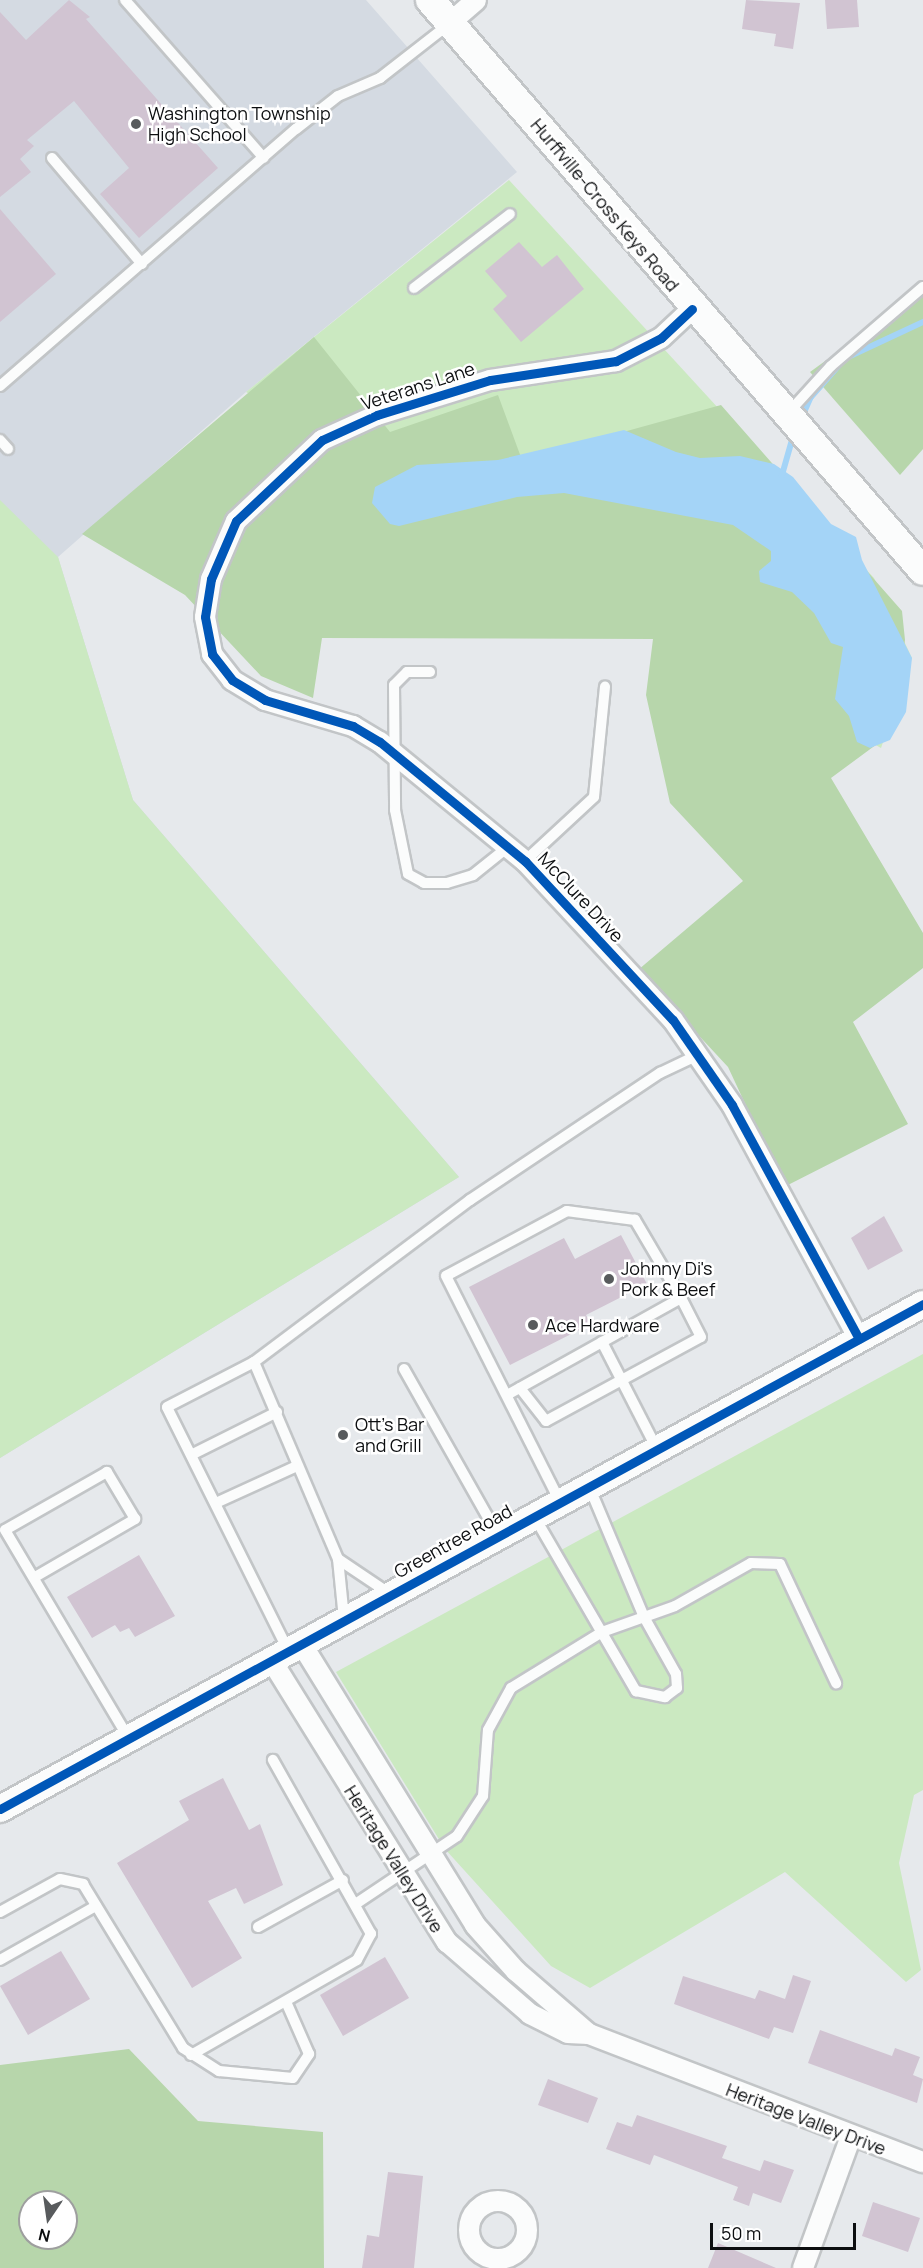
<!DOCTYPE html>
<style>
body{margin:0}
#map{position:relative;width:923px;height:2268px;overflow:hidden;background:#e6e9ec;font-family:Manrope,sans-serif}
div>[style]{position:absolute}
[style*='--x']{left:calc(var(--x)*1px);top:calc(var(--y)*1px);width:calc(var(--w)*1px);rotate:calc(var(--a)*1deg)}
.built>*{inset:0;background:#d4dae2}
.green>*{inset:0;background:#cbe9c1}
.forest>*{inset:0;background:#b7d6ab}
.water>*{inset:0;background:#a4d4f7}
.stream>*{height:6px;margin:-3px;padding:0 3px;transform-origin:3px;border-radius:3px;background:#a4d4f7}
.building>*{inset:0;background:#d1c4d2}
.roads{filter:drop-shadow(2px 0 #c2c5c7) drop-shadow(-2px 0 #c2c5c7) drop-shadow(0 2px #c2c5c7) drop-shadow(0 -2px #c2c5c7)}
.service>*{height:10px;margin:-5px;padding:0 5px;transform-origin:5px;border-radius:5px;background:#fbfcfc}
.minor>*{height:20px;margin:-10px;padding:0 10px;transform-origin:10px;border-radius:10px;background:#fbfcfc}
.minor>.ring{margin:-10px;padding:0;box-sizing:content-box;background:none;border:20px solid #fbfcfc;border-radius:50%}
.tertiary>*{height:26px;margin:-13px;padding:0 13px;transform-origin:13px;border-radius:13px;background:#fbfcfc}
.secondary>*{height:28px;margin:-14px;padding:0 14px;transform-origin:14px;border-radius:14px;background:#fbfcfc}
.cycleway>*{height:9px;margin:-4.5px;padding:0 4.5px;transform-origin:4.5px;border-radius:4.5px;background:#0057b8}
.dots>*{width:16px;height:16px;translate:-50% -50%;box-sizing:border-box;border:3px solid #fff;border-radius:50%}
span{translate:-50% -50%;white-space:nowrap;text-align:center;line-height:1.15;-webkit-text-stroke:5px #fff;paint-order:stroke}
.poi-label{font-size:18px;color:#0c0e10}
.left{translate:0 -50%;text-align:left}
.street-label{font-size:18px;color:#0c0e10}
.north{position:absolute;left:18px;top:2190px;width:60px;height:60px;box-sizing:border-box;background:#fff;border:2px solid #9e9f9f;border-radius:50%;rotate:193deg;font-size:16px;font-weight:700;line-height:24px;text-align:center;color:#0c0e10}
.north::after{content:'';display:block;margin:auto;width:21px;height:27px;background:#585b5d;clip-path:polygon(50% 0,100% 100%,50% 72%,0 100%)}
.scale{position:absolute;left:710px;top:2223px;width:146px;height:27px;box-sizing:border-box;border:3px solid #0c0e10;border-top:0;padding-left:8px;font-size:18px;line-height:21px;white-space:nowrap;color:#0c0e10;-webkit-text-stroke:4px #fff;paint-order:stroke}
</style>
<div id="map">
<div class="built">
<i style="clip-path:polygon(0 0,366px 0,517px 172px,246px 392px,58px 557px,133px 800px,459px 1177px,0 1458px)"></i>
</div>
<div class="green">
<i style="clip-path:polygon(509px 180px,874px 578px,912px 658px,881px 748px,246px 392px)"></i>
<i style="clip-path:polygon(0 500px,58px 557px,133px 800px,459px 1177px,0 1458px)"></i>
<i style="clip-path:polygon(923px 1354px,923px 1790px,914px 1795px,899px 1863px,921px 1970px,906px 1982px,785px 1872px,590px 1988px,551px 1966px,445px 1849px,336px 1672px)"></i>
</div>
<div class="forest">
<i style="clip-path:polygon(923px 290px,923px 449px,900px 475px,810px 372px)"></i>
<i style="clip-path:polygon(314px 337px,390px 432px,498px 395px,522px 460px,721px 405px,902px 611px,905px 640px,892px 733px,831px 778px,923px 933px,923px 968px,853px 1022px,908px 1124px,784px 1187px,728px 1067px,638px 970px,743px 881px,670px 803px,646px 695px,653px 639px,322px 638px,313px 698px,261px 676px,185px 595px,82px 534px)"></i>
<i style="clip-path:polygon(evenodd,129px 2049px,198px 2121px,323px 2132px,324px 2268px,0 2268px,0 2065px,129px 2049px,30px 2202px,66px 2202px,66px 2238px,30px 2238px,30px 2202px)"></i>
</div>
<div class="water">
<i style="clip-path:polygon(624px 430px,676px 452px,700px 458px,740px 456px,774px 464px,793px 477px,831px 524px,856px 537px,862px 560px,912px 658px,906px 712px,890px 740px,870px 748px,857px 742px,849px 716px,835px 699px,843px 647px,831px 643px,814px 613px,792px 592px,760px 582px,759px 571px,771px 561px,771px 551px,733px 525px,564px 493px,517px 497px,399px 526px,390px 524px,372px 503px,375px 487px,417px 465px,498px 460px)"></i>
</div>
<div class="stream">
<i style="--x:848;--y:357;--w:83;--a:-25"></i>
<i style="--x:801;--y:419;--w:24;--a:-66"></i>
<i style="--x:811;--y:397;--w:44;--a:-48.7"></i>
<i style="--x:782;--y:475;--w:44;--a:-74.1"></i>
</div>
<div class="building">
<i style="clip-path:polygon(69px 0,90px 17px,86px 19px,218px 168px,139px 238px,100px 194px,129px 168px,74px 101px,27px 140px,34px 146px,20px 159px,31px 172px,0 197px,0 12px,26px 40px)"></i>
<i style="clip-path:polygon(746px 0,800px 3px,793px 49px,774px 46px,776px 34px,742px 29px)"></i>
<i style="clip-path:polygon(825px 0,857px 0,859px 27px,827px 29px)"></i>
<i style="clip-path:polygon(0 209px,56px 274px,0 322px)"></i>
<i style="clip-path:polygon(519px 242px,542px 267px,557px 255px,584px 289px,521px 342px,493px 309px,507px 296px,485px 271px)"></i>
<i style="clip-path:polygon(884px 1216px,903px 1251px,868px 1270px,851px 1238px)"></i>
<i style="clip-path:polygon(621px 1235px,647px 1284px,586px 1315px,591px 1324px,510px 1365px,469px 1287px,564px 1238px,575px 1259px)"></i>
<i style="clip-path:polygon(139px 1555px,175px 1616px,135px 1637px,129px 1628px,120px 1632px,115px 1625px,92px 1638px,67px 1597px)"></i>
<i style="clip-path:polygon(223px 1778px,249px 1830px,260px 1824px,283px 1885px,244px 1904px,236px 1888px,208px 1901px,242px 1958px,192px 1988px,117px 1863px,189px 1820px,179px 1801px)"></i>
<i style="clip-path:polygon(61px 1951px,90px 1999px,28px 2035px,0 1986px)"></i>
<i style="clip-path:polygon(385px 1957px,409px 1998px,343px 2036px,320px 1995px)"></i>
<i style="clip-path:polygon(793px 1975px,811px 1981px,793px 2033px,774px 2027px,769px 2039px,674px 2004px,683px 1976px,755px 1999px,759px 1990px,785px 1999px)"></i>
<i style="clip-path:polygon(820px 2030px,892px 2056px,895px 2048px,920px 2057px,913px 2075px,923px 2079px,917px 2103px,808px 2063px)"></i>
<i style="clip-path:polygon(548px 2079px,598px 2098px,588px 2123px,538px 2105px)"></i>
<i style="clip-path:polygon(637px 2115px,727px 2146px,722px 2158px,760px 2171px,764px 2160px,794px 2170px,781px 2203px,753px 2193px,749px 2206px,733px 2200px,738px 2187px,654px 2155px,650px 2165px,606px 2149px,617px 2122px,632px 2127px)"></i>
<i style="clip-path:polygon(388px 2172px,423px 2176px,414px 2268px,362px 2268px,367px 2235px,379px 2237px)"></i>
<i style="clip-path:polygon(873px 2202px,920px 2218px,908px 2252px,862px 2236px)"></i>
<i style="clip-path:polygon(718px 2243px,776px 2268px,708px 2268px)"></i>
</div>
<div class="roads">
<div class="service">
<i style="--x:125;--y:0;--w:210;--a:48.7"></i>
<i style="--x:52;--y:158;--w:139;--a:49.7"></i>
<i style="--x:414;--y:288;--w:121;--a:-37.6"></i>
<i style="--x:0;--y:386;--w:392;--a:-41"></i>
<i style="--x:296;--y:129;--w:53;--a:-38.2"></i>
<i style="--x:338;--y:96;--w:46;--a:-23.2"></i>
<i style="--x:380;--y:78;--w:88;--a:-38"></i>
<i style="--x:789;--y:412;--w:62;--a:-47.6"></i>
<i style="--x:831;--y:366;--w:121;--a:-40.7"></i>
<i style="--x:0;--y:440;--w:12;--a:48"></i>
<i style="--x:430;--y:672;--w:23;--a:180"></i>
<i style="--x:407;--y:672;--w:18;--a:135"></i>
<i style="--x:394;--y:685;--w:125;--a:89.5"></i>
<i style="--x:395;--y:810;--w:65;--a:78.5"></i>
<i style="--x:408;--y:874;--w:18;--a:29"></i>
<i style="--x:424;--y:883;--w:23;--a:0"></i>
<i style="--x:447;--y:883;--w:27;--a:-17"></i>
<i style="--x:473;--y:875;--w:45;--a:-38.7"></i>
<i style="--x:525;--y:861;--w:94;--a:-42.8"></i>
<i style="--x:594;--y:797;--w:111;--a:-84.3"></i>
<i style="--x:602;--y:1342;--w:120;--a:62.8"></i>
<i style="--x:254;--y:1362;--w:270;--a:-36.9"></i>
<i style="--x:470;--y:1200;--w:229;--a:-33.8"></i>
<i style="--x:660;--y:1073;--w:44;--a:-25.4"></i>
<i style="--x:404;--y:1369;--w:191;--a:60.5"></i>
<i style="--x:520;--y:1388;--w:42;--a:51.8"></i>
<i style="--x:546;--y:1421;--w:176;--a:-28.5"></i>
<i style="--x:701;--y:1337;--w:44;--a:-117.1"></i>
<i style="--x:507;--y:1395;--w:199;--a:-29.1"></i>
<i style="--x:681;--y:1298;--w:91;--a:-120.5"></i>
<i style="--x:635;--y:1220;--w:69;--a:-172.5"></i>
<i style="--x:567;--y:1211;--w:137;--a:151.8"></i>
<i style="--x:446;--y:1276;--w:253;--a:63.2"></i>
<i style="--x:193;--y:1454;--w:94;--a:-26.6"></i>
<i style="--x:218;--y:1502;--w:87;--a:-24.5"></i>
<i style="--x:534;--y:1516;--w:203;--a:59.8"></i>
<i style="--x:636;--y:1691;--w:30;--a:12"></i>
<i style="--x:665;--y:1697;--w:15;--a:-37"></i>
<i style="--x:677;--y:1688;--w:14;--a:-94"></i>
<i style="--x:676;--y:1674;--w:65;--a:-119.3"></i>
<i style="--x:644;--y:1617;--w:142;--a:-112.8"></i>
<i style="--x:35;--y:1577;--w:116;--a:-30.1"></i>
<i style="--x:135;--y:1519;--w:55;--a:-120.8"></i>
<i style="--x:107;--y:1472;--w:117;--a:150.4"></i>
<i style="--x:5;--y:1530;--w:241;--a:59.3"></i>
<i style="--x:344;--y:1619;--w:60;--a:-95.7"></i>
<i style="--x:338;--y:1559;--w:63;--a:33.9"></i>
<i style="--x:288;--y:1650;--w:271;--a:-116.5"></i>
<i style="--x:167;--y:1407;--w:98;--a:-27.3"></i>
<i style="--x:254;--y:1362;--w:214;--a:66.9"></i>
<i style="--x:357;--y:1903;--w:120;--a:-33.8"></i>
<i style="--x:457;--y:1836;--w:48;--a:-57"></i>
<i style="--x:483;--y:1796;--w:66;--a:-85.7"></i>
<i style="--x:488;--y:1730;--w:48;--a:-61.3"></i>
<i style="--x:511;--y:1688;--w:107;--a:-31.6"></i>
<i style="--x:602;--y:1632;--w:77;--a:-19.6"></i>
<i style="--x:675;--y:1606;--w:87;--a:-29.5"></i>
<i style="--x:751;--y:1563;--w:29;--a:2"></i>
<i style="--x:780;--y:1564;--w:132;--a:64.8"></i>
<i style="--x:0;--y:1912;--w:68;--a:-28.8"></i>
<i style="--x:60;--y:1879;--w:24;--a:12"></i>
<i style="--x:83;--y:1884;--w:192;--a:58.6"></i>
<i style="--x:183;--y:2048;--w:43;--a:32.6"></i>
<i style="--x:219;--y:2071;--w:74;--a:5.4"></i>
<i style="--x:293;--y:2078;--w:29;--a:-56"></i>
<i style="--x:309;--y:2054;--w:55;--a:-113.7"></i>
<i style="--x:258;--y:1927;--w:97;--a:-28.9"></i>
<i style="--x:0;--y:1960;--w:110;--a:-29.4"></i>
<i style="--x:191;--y:2055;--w:191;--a:-29.8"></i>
<i style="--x:357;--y:1960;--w:30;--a:-62"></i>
<i style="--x:371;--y:1934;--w:200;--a:-119.4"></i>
</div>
<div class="minor">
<i style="--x:451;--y:22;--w:33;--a:-41"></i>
<i style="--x:692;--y:309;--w:42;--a:136.9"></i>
<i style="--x:661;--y:338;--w:51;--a:152.9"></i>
<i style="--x:616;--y:361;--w:127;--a:171.4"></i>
<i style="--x:490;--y:380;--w:118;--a:162.8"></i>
<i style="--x:377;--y:415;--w:60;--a:155.6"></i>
<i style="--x:322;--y:440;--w:118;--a:136.7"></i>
<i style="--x:236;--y:521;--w:63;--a:113.3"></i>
<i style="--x:211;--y:579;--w:38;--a:99"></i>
<i style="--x:205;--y:617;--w:38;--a:79"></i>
<i style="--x:212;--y:654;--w:33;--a:52"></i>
<i style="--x:232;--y:680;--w:39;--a:31"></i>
<i style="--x:265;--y:700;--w:92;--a:16.5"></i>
<i style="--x:353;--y:726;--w:31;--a:31"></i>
<i style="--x:380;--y:742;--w:188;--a:39.4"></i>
<i style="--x:525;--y:861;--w:217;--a:47.1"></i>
<i style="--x:673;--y:1020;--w:103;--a:55.2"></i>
<i style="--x:732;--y:1105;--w:266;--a:61.5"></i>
<i style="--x:301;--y:1643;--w:331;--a:58.3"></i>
<i style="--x:475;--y:1925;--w:62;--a:48.3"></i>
<i style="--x:516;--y:1971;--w:96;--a:40.8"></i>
<i style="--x:589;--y:2034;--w:358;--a:21"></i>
<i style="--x:270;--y:1658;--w:335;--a:58.1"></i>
<i style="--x:447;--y:1942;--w:110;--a:40.9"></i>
<i style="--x:530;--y:2014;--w:42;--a:26.6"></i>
<i style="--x:568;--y:2033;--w:21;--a:3"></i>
<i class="ring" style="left:469px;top:2201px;width:38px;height:38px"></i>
<i style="--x:803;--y:2268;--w:140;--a:-70"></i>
</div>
<div class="tertiary">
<i style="--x:0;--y:1809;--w:1052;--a:-28.68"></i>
</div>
<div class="secondary">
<i style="--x:430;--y:0;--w:754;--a:49.19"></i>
</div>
</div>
<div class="cycleway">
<i style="--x:692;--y:309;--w:42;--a:136.9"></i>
<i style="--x:661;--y:338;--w:51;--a:152.9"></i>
<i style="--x:616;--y:361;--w:127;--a:171.4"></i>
<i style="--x:490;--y:380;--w:118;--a:162.8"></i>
<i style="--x:377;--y:415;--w:60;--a:155.6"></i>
<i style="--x:322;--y:440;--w:118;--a:136.7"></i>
<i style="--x:236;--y:521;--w:63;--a:113.3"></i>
<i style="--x:211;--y:579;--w:38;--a:99"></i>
<i style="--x:205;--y:617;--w:38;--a:79"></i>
<i style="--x:212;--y:654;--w:33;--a:52"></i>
<i style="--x:232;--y:680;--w:39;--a:31"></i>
<i style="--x:265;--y:700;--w:92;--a:16.5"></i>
<i style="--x:353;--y:726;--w:31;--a:31"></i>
<i style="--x:380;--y:742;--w:188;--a:39.4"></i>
<i style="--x:525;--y:861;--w:217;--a:47.1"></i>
<i style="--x:673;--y:1020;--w:103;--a:55.2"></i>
<i style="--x:732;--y:1105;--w:266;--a:61.5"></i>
<i style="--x:0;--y:1809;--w:1052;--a:-28.68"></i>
</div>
<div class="dots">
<i style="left:136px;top:124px;background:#585b5d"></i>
<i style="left:609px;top:1279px;background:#585b5d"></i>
<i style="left:533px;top:1325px;background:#585b5d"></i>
<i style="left:343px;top:1435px;background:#585b5d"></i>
</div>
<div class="poi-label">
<span class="left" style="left:148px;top:124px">Washington Township<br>High School</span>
<span class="left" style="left:621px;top:1279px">Johnny Di's<br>Pork &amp; Beef</span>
<span class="left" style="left:545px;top:1325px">Ace Hardware</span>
<span class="left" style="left:355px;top:1435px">Ott's Bar<br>and Grill</span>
</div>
<div class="street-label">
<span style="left:605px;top:205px;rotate:50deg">Hurffville-Cross Keys Road</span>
<span style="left:418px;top:386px;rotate:-18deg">Veterans Lane</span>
<span style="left:581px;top:897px;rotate:47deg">McClure Drive</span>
<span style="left:453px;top:1541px;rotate:-29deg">Greentree Road</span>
<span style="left:394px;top:1859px;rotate:58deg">Heritage Valley Drive</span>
<span style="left:806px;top:2119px;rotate:21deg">Heritage Valley Drive</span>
</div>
<div class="north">N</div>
<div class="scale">50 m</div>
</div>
